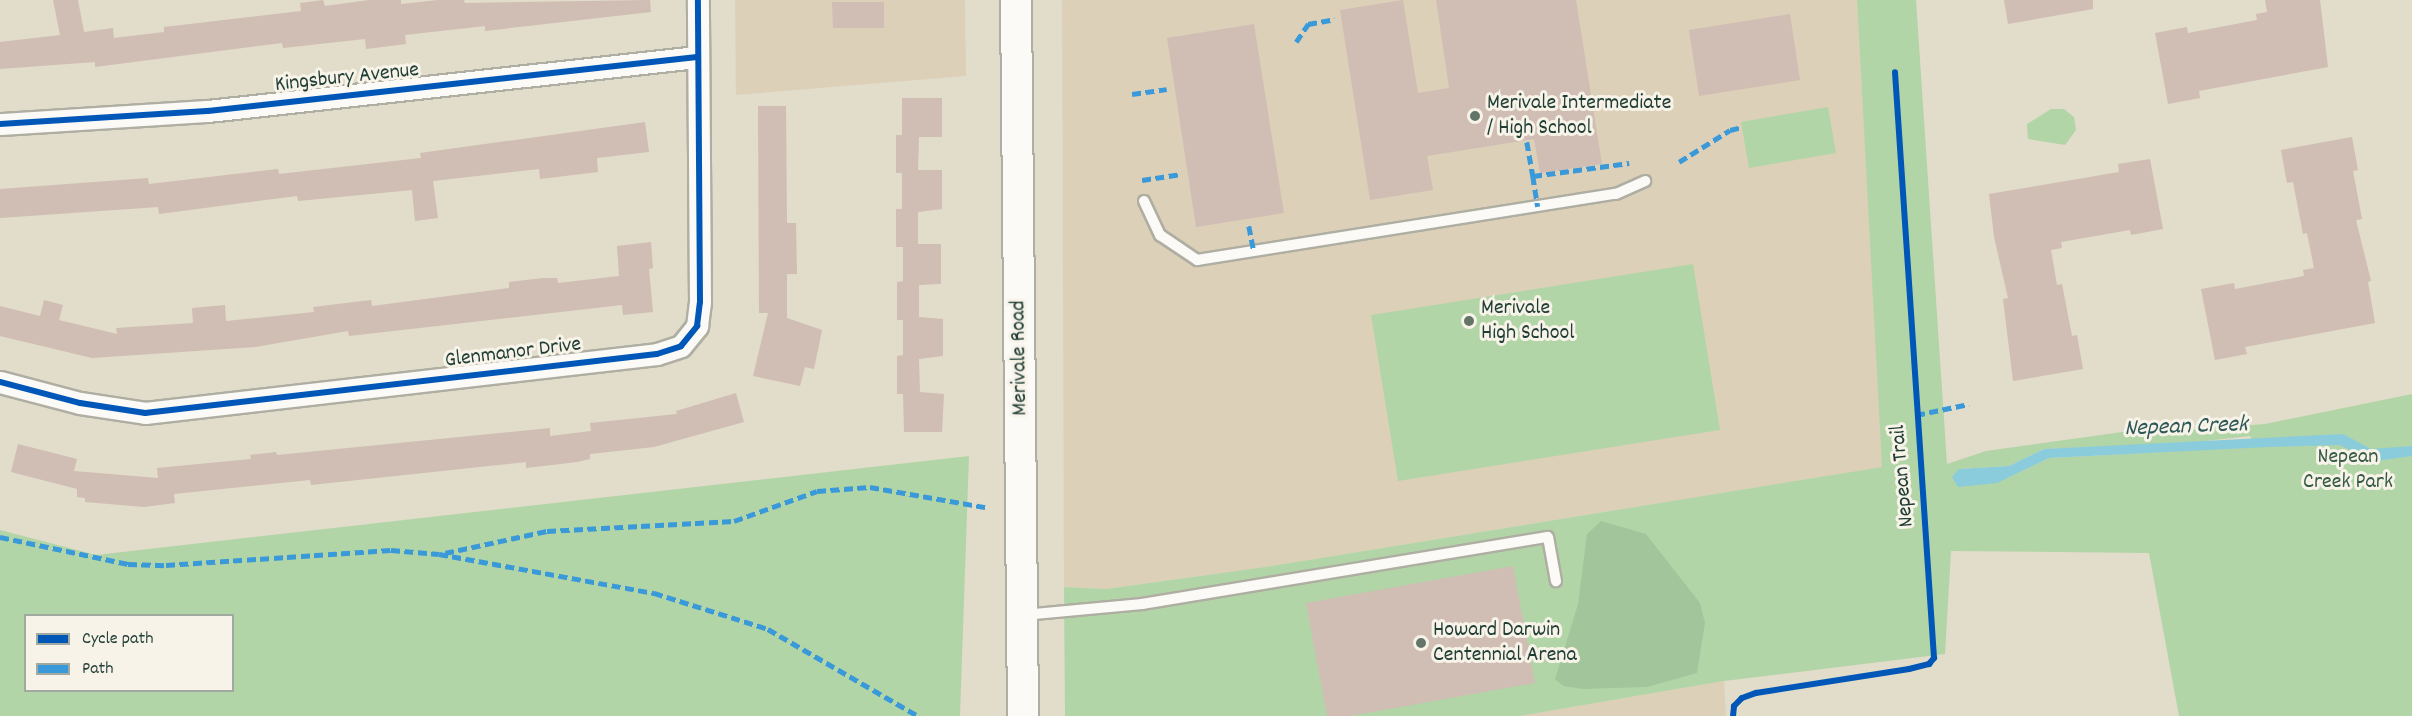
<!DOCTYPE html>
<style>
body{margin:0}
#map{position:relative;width:2412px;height:716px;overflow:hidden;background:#e2dcca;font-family:Dekko,sans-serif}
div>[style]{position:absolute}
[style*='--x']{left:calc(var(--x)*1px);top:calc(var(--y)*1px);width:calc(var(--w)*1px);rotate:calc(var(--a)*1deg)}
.built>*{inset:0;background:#ddd0b9}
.green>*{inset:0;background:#b2d5a7}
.forest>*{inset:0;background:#a3c59c}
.water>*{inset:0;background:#8accdb}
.building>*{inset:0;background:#d0bdb3}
.roads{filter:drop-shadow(2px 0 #afaea2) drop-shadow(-2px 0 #afaea2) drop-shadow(0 2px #afaea2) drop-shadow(0 -2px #afaea2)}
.service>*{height:10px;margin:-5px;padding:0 5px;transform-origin:5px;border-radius:5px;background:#fbfaf7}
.minor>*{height:21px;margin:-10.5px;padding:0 10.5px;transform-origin:10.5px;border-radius:10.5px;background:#fbfaf7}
.secondary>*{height:30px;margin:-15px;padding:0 15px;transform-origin:15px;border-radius:15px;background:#fbfaf7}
.quiet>*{height:4.5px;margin-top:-2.25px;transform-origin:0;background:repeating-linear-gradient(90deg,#3a99d8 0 9px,transparent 0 13.5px)}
.cycleway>*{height:6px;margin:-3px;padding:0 3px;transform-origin:3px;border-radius:3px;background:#0057b8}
.dots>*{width:16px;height:16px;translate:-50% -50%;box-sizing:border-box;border:3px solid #f7f3e8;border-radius:50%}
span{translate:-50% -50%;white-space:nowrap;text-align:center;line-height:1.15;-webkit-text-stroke:6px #f7f3e8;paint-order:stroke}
.street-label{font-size:22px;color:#1f3d34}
.poi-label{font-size:22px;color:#1f3d34}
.left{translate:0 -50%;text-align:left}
.park-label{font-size:22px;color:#355a45}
.water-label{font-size:24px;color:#2d5857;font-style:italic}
.legend{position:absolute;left:24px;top:614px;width:210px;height:78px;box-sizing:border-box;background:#f7f3e8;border:2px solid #a1aaa0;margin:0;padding:8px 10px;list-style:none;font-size:18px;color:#1f3d34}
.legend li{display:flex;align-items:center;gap:12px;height:30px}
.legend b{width:30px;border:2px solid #a1aaa0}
</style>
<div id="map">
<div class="built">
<i style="clip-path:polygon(735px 0,965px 0,966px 76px,736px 95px)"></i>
<i style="clip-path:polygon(1062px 0,1857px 0,1883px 467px,1265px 567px,1106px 589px,1064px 587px)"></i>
<i style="clip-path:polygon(1724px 681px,1726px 716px,1519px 716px)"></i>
</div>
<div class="green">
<i style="clip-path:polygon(evenodd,1857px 0,1916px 0,1947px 464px,1986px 451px,2151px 428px,2186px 430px,2265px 424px,2412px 394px,2412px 716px,2179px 716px,2149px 553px,1951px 551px,1945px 654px,1724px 681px,1519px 716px,1065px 716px,1064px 587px,1106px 589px,1265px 567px,1882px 467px,1857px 0,2250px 436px,2255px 447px,2049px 458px,2005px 479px,1959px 469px,2009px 466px,2044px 449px,2162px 446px,2250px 436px)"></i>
<i style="clip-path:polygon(1828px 107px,1836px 153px,1749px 168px,1741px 122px)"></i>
<i style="clip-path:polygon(2051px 109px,2064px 109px,2074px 117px,2076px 130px,2065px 145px,2028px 139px,2027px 124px)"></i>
<i style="clip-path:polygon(1693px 264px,1720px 430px,1398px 481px,1371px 315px)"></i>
<i style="clip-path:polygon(evenodd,969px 456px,960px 716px,0 716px,0 530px,96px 555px,969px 456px,26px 616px,232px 616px,232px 690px,26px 690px,26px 616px)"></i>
</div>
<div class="forest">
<i style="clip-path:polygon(1601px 521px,1646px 534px,1700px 603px,1705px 623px,1697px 673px,1647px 687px,1583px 689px,1563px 686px,1555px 679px,1578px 604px,1587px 534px)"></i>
</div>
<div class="water">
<i style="clip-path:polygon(2343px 434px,2371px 449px,2412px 446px,2412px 456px,2376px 461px,2339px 445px,2268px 447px,2049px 458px,1997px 483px,1958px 487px,1952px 477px,1959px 469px,2009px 466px,2044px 449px)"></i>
</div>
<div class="building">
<i style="clip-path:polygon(53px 0,78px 0,84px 32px,113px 28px,114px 38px,164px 32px,164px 27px,301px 11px,300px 3px,323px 0,325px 6px,369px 0,401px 0,401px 4px,438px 0,464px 0,465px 3px,650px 0,651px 12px,485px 31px,485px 26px,405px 35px,406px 44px,366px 49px,365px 39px,283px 48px,282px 43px,95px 67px,95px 62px,0 69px,0 42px,60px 35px)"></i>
<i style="clip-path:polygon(1403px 0,1418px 93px,1449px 88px,1436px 0,1576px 0,1602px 164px,1540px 173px,1534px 139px,1427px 156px,1433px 190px,1370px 200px,1340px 10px)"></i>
<i style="clip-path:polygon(2004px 0,2093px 0,2093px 9px,2008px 24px)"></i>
<i style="clip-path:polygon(2265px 0,2320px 0,2328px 67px,2199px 91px,2200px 98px,2168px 104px,2155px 33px,2187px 27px,2188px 33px,2257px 20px,2256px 14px,2267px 12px)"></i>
<i style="clip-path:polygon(832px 2px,884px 2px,884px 28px,833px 28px)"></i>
<i style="clip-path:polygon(1790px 14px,1800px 80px,1699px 96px,1689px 30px)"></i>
<i style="clip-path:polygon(1254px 24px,1284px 213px,1196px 227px,1167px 38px)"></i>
<i style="clip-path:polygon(902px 98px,942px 98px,942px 137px,919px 137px,918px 170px,942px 170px,942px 209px,918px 212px,918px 244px,941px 244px,941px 284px,919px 285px,919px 317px,943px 319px,943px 356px,919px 359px,920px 392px,944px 394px,942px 432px,904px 432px,903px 394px,897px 394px,897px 356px,903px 355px,903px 320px,897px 320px,897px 282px,903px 281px,903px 247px,896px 247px,896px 209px,902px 209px,902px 173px,896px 173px,896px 135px,902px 135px)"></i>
<i style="clip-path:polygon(758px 106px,786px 106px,787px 223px,796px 223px,797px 274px,787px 274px,787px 318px,822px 330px,814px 369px,805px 367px,800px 386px,753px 376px,768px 313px,759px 313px)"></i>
<i style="clip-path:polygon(645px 122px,649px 152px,597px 158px,598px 172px,540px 179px,539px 169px,433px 181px,438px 218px,415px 221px,412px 190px,298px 201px,297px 196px,159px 214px,158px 207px,0 218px,0 189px,148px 178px,149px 184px,278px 169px,279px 174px,421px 158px,420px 153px)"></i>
<i style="clip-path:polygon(2352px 137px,2358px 170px,2353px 171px,2362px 219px,2356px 220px,2371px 281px,2368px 282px,2375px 323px,2245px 347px,2247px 354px,2215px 360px,2201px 289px,2234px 283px,2235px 289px,2304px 276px,2303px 270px,2314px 268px,2307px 233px,2303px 234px,2293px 182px,2287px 183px,2281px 150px)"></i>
<i style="clip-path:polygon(2150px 159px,2163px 229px,2131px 235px,2130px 230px,2061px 242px,2062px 248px,2051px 250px,2057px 285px,2062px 284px,2072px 336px,2077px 335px,2083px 369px,2013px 381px,2003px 299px,2008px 298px,1994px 237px,1989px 194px,2119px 172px,2118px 164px)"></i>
<i style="clip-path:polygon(651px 242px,653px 268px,649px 269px,653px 312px,623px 315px,622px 305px,349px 336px,348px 331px,255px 347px,92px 358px,0 336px,0 306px,40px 316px,44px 300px,63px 305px,59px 320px,117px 334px,116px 328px,193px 323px,192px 308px,225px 305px,226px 321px,314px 312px,313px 307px,371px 300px,372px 306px,509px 288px,509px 282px,543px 278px,557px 278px,558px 283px,619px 276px,617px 246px)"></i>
<i style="clip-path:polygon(736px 393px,744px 422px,654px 447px,590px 454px,590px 459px,577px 462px,526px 468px,526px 462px,311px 485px,310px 480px,174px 494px,175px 503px,144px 507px,85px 502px,85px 498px,77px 497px,77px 489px,11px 472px,18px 444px,77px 459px,74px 471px,158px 478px,157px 468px,251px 459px,250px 455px,276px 452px,277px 455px,550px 428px,550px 436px,591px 431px,590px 423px,677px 414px,676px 411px)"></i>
<i style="clip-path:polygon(1513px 566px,1535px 683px,1350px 716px,1327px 716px,1306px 603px)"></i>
</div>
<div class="roads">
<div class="service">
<i style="--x:1144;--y:201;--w:38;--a:65"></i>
<i style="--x:1160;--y:235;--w:45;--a:34"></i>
<i style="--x:1197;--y:260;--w:424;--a:-9"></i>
<i style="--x:1616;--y:194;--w:32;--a:-24"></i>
<i style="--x:1023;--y:615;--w:120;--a:-5.3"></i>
<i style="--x:1142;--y:604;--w:411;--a:-9.4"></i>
<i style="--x:1548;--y:537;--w:45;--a:79.7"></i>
</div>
<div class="minor">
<i style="--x:0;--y:124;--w:208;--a:-3.6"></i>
<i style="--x:208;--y:111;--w:492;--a:-6.3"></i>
<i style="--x:0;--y:382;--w:83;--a:14.7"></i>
<i style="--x:80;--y:403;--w:66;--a:8.7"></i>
<i style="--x:145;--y:413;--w:515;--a:-6.57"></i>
<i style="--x:657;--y:354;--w:25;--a:-18"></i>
<i style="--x:681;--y:346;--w:26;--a:-51"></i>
<i style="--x:697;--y:326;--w:24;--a:-83"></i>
<i style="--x:700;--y:302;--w:302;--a:-90.4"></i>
</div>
<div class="secondary">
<i style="--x:1016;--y:0;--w:716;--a:89.44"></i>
</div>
</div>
<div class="quiet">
<i style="--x:1296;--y:42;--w:22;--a:-56"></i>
<i style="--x:1308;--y:24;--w:27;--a:-10"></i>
<i style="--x:1132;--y:94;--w:35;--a:-8"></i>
<i style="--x:1527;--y:142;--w:35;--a:80"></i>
<i style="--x:1533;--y:176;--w:97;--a:-7.7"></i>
<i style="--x:1679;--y:162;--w:60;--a:-32.1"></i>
<i style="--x:1730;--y:130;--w:12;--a:-14"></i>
<i style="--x:1533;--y:176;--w:31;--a:81"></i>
<i style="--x:1142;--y:180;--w:40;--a:-8.5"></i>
<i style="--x:1249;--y:226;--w:25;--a:79"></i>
<i style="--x:1916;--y:415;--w:54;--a:-11.7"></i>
<i style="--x:0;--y:537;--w:131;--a:11.9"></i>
<i style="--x:128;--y:564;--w:38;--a:2"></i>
<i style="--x:166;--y:565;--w:225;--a:-3.8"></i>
<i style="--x:391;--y:550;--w:48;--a:4.8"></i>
<i style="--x:439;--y:554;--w:219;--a:10.3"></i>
<i style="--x:654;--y:593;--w:120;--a:17.5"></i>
<i style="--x:768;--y:629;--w:173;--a:30.1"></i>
<i style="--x:445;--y:553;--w:104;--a:-12.2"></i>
<i style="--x:547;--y:531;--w:187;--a:-3.1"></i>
<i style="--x:734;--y:521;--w:88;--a:-19.9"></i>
<i style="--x:817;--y:491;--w:53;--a:-4.3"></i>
<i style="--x:870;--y:487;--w:117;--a:9.9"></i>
</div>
<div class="cycleway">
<i style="--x:0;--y:124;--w:208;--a:-3.6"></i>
<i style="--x:208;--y:111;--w:492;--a:-6.3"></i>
<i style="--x:0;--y:382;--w:83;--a:14.7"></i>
<i style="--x:80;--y:403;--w:66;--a:8.7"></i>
<i style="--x:145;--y:413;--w:515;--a:-6.57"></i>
<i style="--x:657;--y:354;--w:25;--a:-18"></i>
<i style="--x:681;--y:346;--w:26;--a:-51"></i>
<i style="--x:697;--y:326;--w:24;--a:-83"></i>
<i style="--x:700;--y:302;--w:302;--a:-90.4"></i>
<i style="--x:1733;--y:716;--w:10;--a:-84"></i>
<i style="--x:1734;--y:706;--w:11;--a:-45"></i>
<i style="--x:1742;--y:698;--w:15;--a:-20"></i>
<i style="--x:1756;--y:693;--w:155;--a:-8.9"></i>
<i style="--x:1909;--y:669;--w:21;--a:-14"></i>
<i style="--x:1929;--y:664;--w:8;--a:-50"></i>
<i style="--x:1934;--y:658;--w:587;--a:-93.81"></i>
</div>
<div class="dots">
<i style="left:1475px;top:116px;background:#637568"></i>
<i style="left:1469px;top:321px;background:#637568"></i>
<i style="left:1421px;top:643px;background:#637568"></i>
</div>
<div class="street-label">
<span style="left:347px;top:78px;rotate:-6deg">Kingsbury Avenue</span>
<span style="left:513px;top:353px;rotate:-7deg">Glenmanor Drive</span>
<span style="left:1020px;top:358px;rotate:-91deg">Merivale Road</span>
<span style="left:1903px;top:476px;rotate:-95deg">Nepean Trail</span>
</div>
<div class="poi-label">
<span class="left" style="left:1487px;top:116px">Merivale Intermediate<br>/ High School</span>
<span class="left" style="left:1481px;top:321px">Merivale<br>High School</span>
<span class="left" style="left:1433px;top:643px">Howard Darwin<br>Centennial Arena</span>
</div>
<div class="park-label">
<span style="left:2348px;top:470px">Nepean<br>Creek Park</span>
</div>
<div class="water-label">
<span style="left:2186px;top:428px;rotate:-2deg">Nepean Creek</span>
</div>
<ul class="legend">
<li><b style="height:8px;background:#0057b8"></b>Cycle path</li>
<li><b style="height:8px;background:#3a99d8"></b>Path</li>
</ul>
</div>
